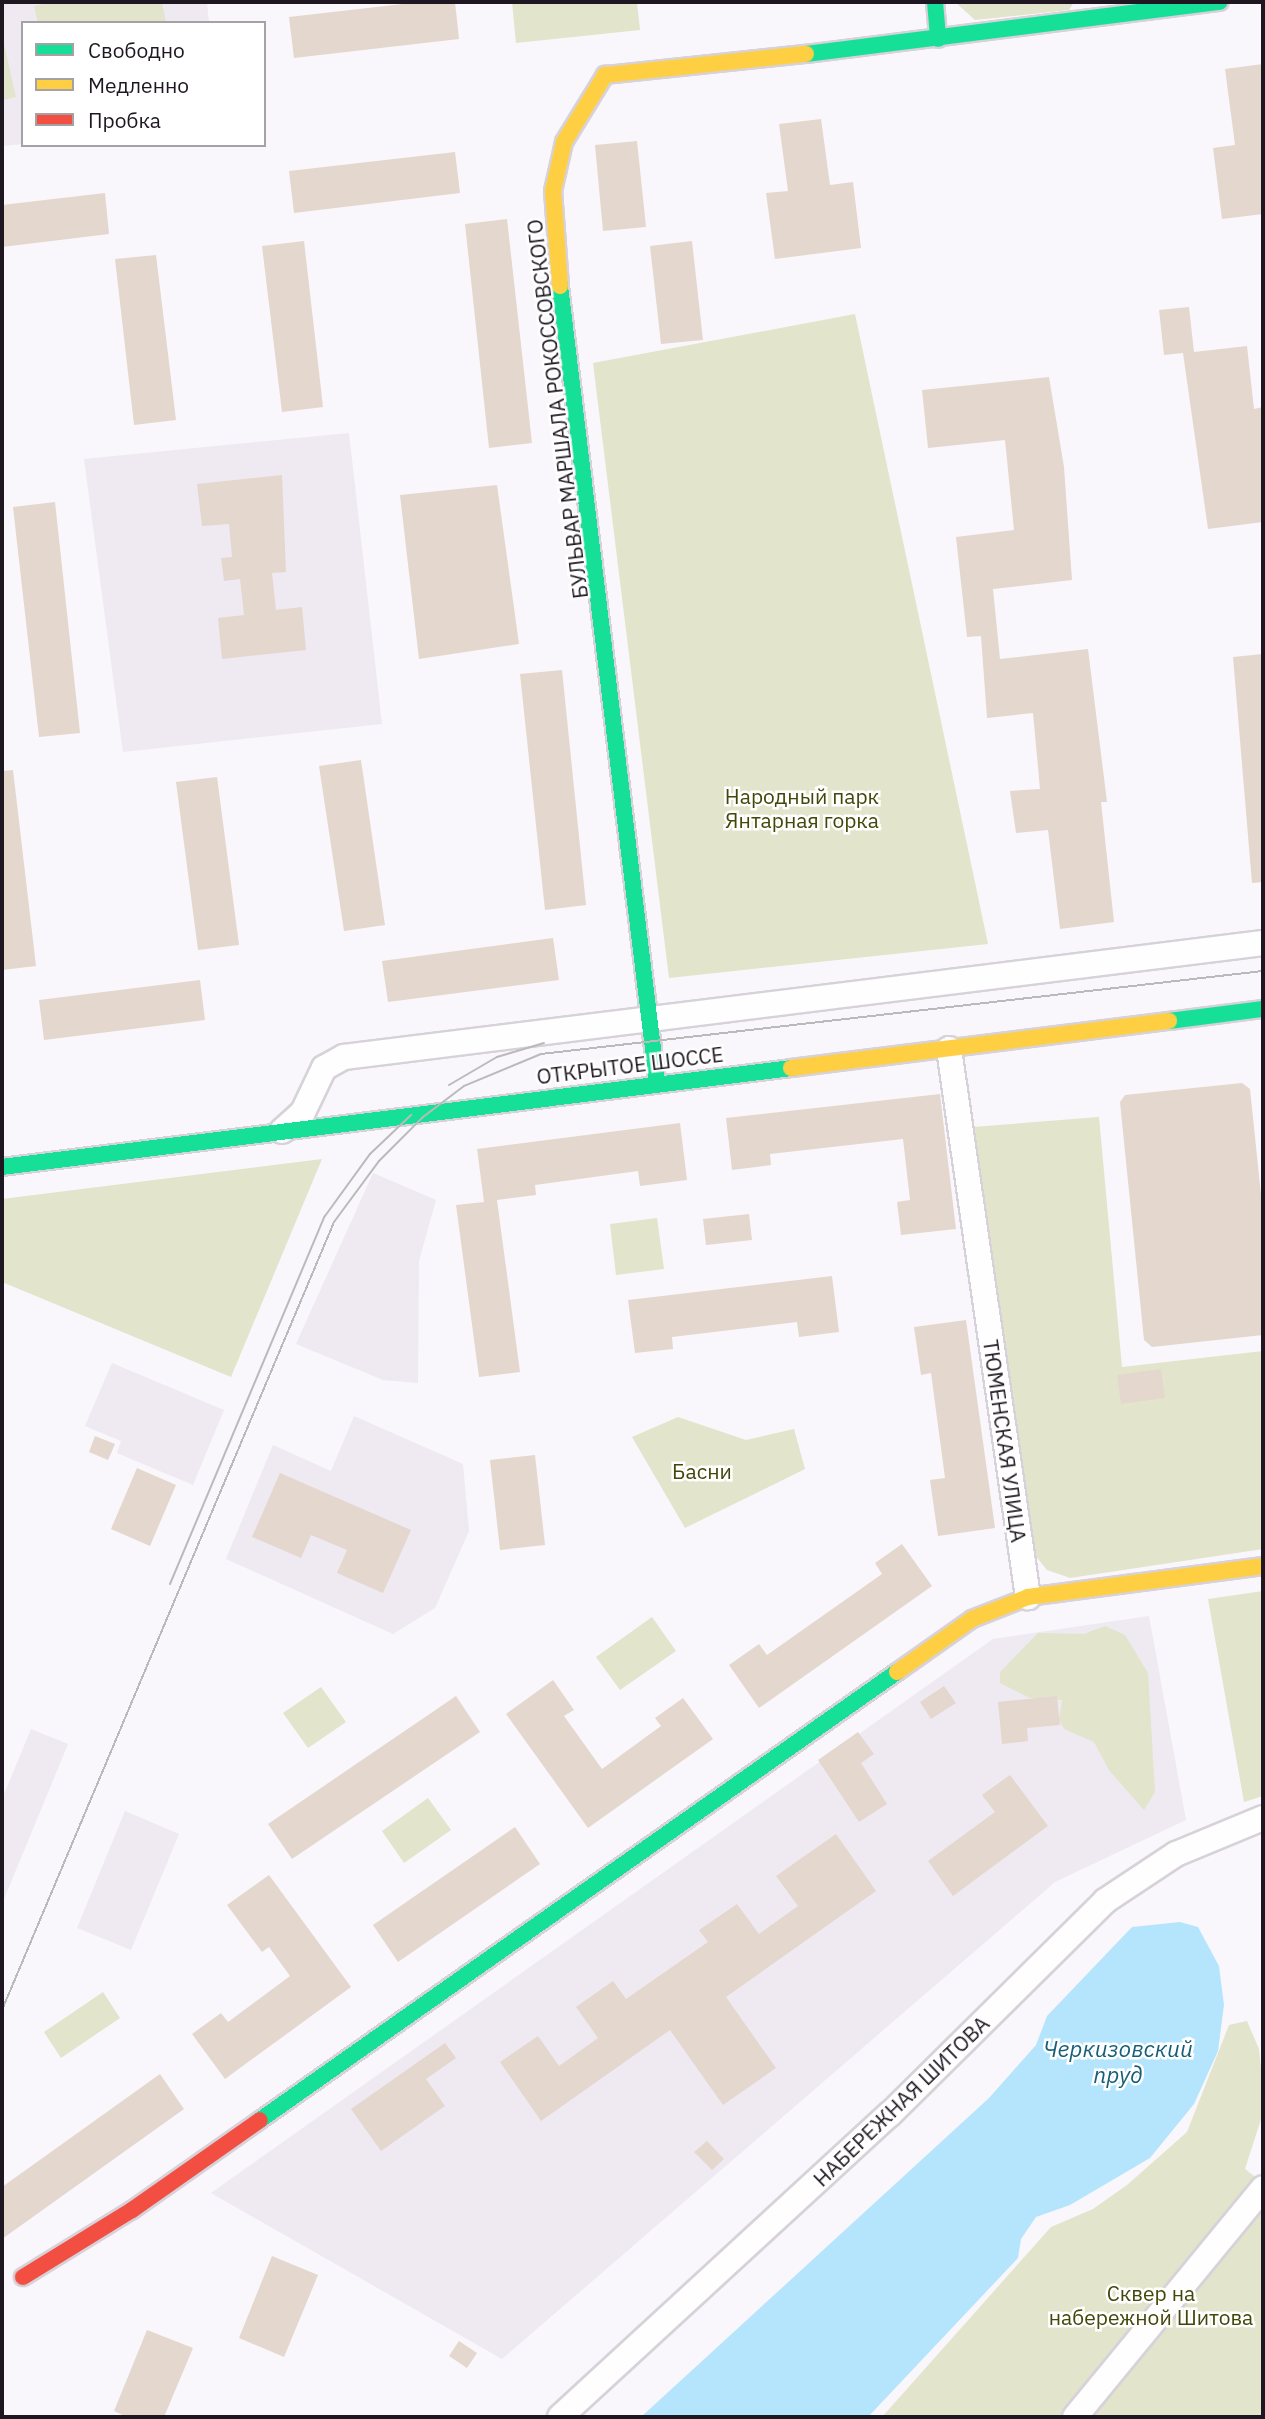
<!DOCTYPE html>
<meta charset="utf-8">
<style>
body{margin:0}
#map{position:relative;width:1265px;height:2419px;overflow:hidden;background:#f9f7fb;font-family:"IBM Plex Sans",sans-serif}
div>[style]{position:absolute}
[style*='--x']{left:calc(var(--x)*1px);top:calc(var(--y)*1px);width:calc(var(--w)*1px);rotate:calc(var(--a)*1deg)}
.built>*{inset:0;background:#efe9f1}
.green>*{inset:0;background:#e2e4cb}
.water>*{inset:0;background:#b4e5fc}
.building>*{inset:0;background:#e4d7ce}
.roads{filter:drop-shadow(2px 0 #d7d2d9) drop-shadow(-2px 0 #d7d2d9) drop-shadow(0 2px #d7d2d9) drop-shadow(0 -2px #d7d2d9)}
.street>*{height:24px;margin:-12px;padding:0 12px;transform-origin:12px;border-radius:12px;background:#fefefe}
.fast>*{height:16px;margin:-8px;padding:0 8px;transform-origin:8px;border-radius:8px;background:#16e098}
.slow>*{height:16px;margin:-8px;padding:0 8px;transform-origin:8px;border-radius:8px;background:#ffcf43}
.jam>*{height:16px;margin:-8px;padding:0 8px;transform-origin:8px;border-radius:8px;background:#f24e42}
.tram>*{height:2px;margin:-1px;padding:0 1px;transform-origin:1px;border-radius:1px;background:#bab9bb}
span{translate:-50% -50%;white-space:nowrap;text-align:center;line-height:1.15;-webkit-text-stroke:5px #fff;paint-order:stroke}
.street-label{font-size:21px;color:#1e1721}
.park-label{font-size:21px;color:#444709}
.water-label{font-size:23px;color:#175f79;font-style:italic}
.frame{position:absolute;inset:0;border:4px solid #1e1721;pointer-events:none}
.legend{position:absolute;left:21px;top:21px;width:245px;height:126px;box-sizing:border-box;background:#fff;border:2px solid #a5a2a6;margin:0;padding:9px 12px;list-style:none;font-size:21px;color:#1e1721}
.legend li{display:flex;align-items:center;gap:14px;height:35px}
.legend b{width:35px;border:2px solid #a5a2a6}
</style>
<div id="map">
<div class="built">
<i style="clip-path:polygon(2px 2px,207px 2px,209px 23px,23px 23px,23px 144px,2px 146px)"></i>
<i style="clip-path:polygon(349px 433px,382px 724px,123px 752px,84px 459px)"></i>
<i style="clip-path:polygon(373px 1173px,436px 1200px,419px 1261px,418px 1383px,383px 1380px,296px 1344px)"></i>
<i style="clip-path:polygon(112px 1363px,224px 1410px,193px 1485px,117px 1453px,121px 1441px,85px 1426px)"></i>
<i style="clip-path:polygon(354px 1416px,463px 1464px,469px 1531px,435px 1608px,393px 1634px,226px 1559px,273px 1445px,331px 1471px)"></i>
<i style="clip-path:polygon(1149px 1616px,1186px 1820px,1055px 1882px,502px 2359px,211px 2193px,993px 1639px)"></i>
<i style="clip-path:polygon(31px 1729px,68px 1744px,2px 1904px,2px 1799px)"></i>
<i style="clip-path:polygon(125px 1811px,179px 1834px,131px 1950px,77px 1928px)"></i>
</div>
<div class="green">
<i style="clip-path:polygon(53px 2px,162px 2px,166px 23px,38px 23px,34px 6px)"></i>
<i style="clip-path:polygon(512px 2px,637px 2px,640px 30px,516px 43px)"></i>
<i style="clip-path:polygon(955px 2px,1074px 2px,1069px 10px,975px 20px)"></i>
<i style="clip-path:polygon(2px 35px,16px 97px,2px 100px)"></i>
<i style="clip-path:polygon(855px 314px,988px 944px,669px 978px,593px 363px)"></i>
<i style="clip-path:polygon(1099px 1117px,1122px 1367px,1263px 1351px,1263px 1549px,1070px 1578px,1047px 1570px,1030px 1549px,973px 1127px)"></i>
<i style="clip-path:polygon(322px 1159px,231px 1377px,2px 1282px,2px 1199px)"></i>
<i style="clip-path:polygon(657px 1218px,664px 1269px,616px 1275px,610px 1224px)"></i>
<i style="clip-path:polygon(678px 1417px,746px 1440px,794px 1429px,805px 1469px,685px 1528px,632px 1437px)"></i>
<i style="clip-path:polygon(1263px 1591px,1263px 1796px,1244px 1802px,1208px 1599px)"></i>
<i style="clip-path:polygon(652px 1617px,676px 1651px,620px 1690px,596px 1657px)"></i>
<i style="clip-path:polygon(1105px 1626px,1125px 1635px,1148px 1673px,1155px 1792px,1144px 1810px,1109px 1770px,1094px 1742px,1064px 1729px,1059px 1720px,1062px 1700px,1030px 1698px,1000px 1683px,1000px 1672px,1038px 1633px,1084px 1634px)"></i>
<i style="clip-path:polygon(321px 1687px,346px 1722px,308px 1748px,283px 1713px)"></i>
<i style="clip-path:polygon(428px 1798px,451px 1830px,404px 1863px,382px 1831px)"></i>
<i style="clip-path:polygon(103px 1992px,120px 2018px,61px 2058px,44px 2032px)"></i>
<i style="clip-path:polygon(1247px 2021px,1259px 2049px,1263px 2089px,1263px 2113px,1245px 2169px,1263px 2183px,1263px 2417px,882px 2417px,1051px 2227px,1093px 2209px,1127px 2185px,1187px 2132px,1229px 2025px)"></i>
</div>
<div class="water">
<i style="clip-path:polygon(1180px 1922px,1198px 1927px,1219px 1966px,1224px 2005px,1218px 2051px,1194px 2104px,1150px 2158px,1070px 2205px,1036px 2217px,1021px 2239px,1018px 2258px,868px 2417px,641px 2417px,989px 2098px,1036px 2045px,1047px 2016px,1132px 1927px)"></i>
</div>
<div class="building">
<i style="clip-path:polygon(420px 2px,455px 2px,459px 39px,294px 58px,289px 17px)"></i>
<i style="clip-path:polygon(1263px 64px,1263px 214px,1222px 219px,1213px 148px,1235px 145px,1225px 69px)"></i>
<i style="clip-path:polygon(821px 119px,830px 185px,853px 182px,861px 248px,775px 259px,766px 193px,788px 191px,779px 124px)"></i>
<i style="clip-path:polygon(637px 141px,646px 227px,603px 231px,595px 145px)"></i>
<i style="clip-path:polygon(455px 152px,460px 193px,294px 213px,289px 171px)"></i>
<i style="clip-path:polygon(105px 193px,109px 234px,2px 247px,2px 205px)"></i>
<i style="clip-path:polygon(507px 219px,532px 443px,489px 448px,465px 224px)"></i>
<i style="clip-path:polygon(304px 241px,323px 407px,282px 412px,262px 246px)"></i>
<i style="clip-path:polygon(692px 241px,703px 340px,661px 344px,650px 246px)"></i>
<i style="clip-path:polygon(156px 255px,176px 420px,134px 425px,115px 259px)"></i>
<i style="clip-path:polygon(1189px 307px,1194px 352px,1247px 346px,1254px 409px,1263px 407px,1263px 522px,1208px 529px,1183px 353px,1164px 355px,1159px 310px)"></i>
<i style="clip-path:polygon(1049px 377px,1064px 467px,1072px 580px,993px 589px,1000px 659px,1088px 649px,1107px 802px,1101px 802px,1114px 922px,1060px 929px,1048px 830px,1016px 833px,1010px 791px,1040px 789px,1033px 713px,987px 718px,981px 636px,967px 637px,956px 537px,1014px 530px,1005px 440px,928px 448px,922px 390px)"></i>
<i style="clip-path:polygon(282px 475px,286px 572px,272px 573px,276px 610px,302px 607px,306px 650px,222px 659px,218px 618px,244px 615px,240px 579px,224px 581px,221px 558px,232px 557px,229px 524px,202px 526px,197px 484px)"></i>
<i style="clip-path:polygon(497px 485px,519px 644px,419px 659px,400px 495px)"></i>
<i style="clip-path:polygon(55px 502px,80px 733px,39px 737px,13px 507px)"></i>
<i style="clip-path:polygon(1263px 654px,1263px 882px,1252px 883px,1233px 657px)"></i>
<i style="clip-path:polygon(562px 670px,586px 905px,545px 910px,520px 674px)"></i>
<i style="clip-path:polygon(361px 760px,385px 925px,344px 931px,319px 766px)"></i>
<i style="clip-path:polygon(13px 770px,36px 966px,2px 970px,2px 771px)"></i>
<i style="clip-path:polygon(217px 777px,239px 945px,198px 950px,176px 782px)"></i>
<i style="clip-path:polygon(553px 938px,559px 980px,388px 1002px,382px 961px)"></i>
<i style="clip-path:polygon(200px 980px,205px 1020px,44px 1040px,39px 1000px)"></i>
<i style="clip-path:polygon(1242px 1083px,1250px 1089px,1263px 1214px,1263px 1335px,1152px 1347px,1144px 1340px,1120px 1102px,1125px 1095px)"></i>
<i style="clip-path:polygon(940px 1094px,956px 1229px,901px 1235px,897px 1202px,910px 1200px,903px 1139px,770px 1154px,771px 1165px,732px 1170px,726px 1118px)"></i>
<i style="clip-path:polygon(680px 1123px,687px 1180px,640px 1186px,638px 1171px,535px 1185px,536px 1195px,497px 1200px,520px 1372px,479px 1377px,456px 1205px,484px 1202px,477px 1149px)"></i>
<i style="clip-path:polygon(749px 1214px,752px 1240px,706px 1245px,703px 1219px)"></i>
<i style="clip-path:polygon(832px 1276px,839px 1332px,799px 1337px,797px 1322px,672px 1337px,673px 1349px,635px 1353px,628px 1300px)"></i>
<i style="clip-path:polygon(966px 1320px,995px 1528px,938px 1536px,930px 1480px,945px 1478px,931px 1373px,921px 1375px,914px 1327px)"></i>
<i style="clip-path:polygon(1161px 1369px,1165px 1398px,1121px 1404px,1117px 1375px)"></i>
<i style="clip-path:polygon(95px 1436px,115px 1444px,108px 1460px,89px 1452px)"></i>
<i style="clip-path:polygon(535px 1455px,545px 1545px,500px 1550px,490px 1460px)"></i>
<i style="clip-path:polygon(137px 1468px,176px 1485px,150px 1546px,111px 1529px)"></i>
<i style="clip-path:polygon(280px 1473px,411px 1530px,383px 1593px,337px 1573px,347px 1550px,311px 1535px,301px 1558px,252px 1537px)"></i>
<i style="clip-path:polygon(902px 1544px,932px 1586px,759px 1708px,729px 1665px,759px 1644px,767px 1655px,882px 1574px,875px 1563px)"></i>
<i style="clip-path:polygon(553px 1680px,574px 1710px,564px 1716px,602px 1769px,661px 1726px,655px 1718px,683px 1698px,713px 1739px,588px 1828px,506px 1714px)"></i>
<i style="clip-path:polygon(944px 1686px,956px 1703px,931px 1719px,920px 1702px)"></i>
<i style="clip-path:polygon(456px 1696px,480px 1732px,292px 1859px,268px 1824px)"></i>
<i style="clip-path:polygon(1057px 1696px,1060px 1725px,1027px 1728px,1028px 1741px,1002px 1744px,998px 1702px)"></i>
<i style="clip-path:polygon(858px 1732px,874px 1754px,861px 1763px,887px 1804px,859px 1822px,818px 1760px)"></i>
<i style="clip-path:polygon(1010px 1775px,1048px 1826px,953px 1896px,928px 1861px,995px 1812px,982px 1795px)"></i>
<i style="clip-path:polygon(515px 1827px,540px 1864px,398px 1962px,373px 1925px)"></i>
<i style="clip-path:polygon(836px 1834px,876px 1891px,726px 1997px,776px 2068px,723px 2105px,670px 2030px,541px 2121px,500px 2062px,538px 2036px,559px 2066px,598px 2038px,576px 2007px,613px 1981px,626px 1999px,708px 1942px,699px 1930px,737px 1904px,759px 1934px,798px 1906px,776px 1876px)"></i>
<i style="clip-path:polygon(269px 1875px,351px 1987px,225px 2079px,192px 2034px,221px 2013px,228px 2022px,290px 1976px,269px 1947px,262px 1952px,227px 1905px)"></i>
<i style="clip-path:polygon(445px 2043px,456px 2058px,426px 2079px,445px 2106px,381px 2151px,351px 2109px)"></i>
<i style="clip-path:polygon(160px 2074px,184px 2109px,2px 2239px,2px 2187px)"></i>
<i style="clip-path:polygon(707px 2141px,724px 2159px,712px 2170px,694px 2152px)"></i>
<i style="clip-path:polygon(272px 2256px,318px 2275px,284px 2357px,239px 2338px)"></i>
<i style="clip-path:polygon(147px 2330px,193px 2348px,164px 2417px,127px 2417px,114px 2411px)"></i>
<i style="clip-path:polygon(459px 2341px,477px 2353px,467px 2368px,449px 2356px)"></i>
</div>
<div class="roads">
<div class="street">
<i style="--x:949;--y:1049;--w:554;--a:81.8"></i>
<i style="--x:282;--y:1131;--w:28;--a:-42"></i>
<i style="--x:303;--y:1112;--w:49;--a:-64.5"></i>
<i style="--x:324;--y:1068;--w:23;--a:-29"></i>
<i style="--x:344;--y:1057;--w:926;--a:-7.07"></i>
<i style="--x:560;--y:2417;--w:448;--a:-42.6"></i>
<i style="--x:890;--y:2114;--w:303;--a:-44.7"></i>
<i style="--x:1105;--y:1901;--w:85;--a:-33.5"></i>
<i style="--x:1176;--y:1854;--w:94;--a:-22.5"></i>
<i style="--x:1075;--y:2417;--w:296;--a:-50.6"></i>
</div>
<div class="fast">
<i style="--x:935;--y:2;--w:37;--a:85"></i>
<i style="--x:806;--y:54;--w:417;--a:-7.2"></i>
<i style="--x:560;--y:286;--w:802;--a:83.05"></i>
<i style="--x:1169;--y:1021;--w:95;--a:-7.3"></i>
<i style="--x:2;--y:1167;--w:795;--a:-7.15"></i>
<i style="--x:260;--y:2120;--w:779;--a:-35.12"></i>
</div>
<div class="slow">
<i style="--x:560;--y:286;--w:95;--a:-94.2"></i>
<i style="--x:553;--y:191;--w:50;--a:-77.3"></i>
<i style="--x:564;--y:142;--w:79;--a:-58.5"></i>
<i style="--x:605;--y:75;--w:202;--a:-6"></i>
<i style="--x:791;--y:1068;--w:381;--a:-7.1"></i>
<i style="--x:897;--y:1672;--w:92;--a:-35.2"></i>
<i style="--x:972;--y:1619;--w:60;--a:-21.4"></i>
<i style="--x:1028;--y:1597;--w:237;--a:-7.5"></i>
</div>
<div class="jam">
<i style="--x:23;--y:2277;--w:128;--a:-31.6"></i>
<i style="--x:132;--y:2210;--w:156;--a:-35.1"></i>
</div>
</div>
<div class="tram">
<i style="--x:449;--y:1085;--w:56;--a:-30.3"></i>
<i style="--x:497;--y:1057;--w:49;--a:-16.6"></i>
<i style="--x:170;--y:1584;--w:399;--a:-67.2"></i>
<i style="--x:325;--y:1216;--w:77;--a:-54"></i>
<i style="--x:370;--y:1154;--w:57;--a:-43.6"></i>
<i style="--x:2;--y:2010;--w:855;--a:-67.15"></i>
<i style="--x:334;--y:1222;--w:76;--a:-53.6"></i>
<i style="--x:379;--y:1161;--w:62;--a:-45"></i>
<i style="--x:423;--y:1117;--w:51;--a:-37.1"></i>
<i style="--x:464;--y:1086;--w:83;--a:-22.6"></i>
<i style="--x:541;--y:1054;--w:727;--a:-6.56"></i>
</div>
<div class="street-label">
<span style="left:557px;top:409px;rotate:-97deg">БУЛЬВАР МАРШАЛА РОКОССОВСКОГО</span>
<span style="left:630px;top:1065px;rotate:-7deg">ОТКРЫТОЕ ШОССЕ</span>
<span style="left:1005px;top:1441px;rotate:82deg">ТЮМЕНСКАЯ УЛИЦА</span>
<span style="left:901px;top:2101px;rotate:-44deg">НАБЕРЕЖНАЯ ШИТОВА</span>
</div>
<div class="park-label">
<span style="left:802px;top:808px">Народный парк<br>Янтарная горка</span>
<span style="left:702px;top:1471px">Басни</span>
<span style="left:1151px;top:2305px">Сквер на<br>набережной Шитова</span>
</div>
<div class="water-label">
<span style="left:1118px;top:2061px">Черкизовский<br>пруд</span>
</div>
<div class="frame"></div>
<ul class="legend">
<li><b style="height:9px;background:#16e098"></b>Свободно</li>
<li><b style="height:9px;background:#ffcf43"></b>Медленно</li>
<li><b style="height:9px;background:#f24e42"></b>Пробка</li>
</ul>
</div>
